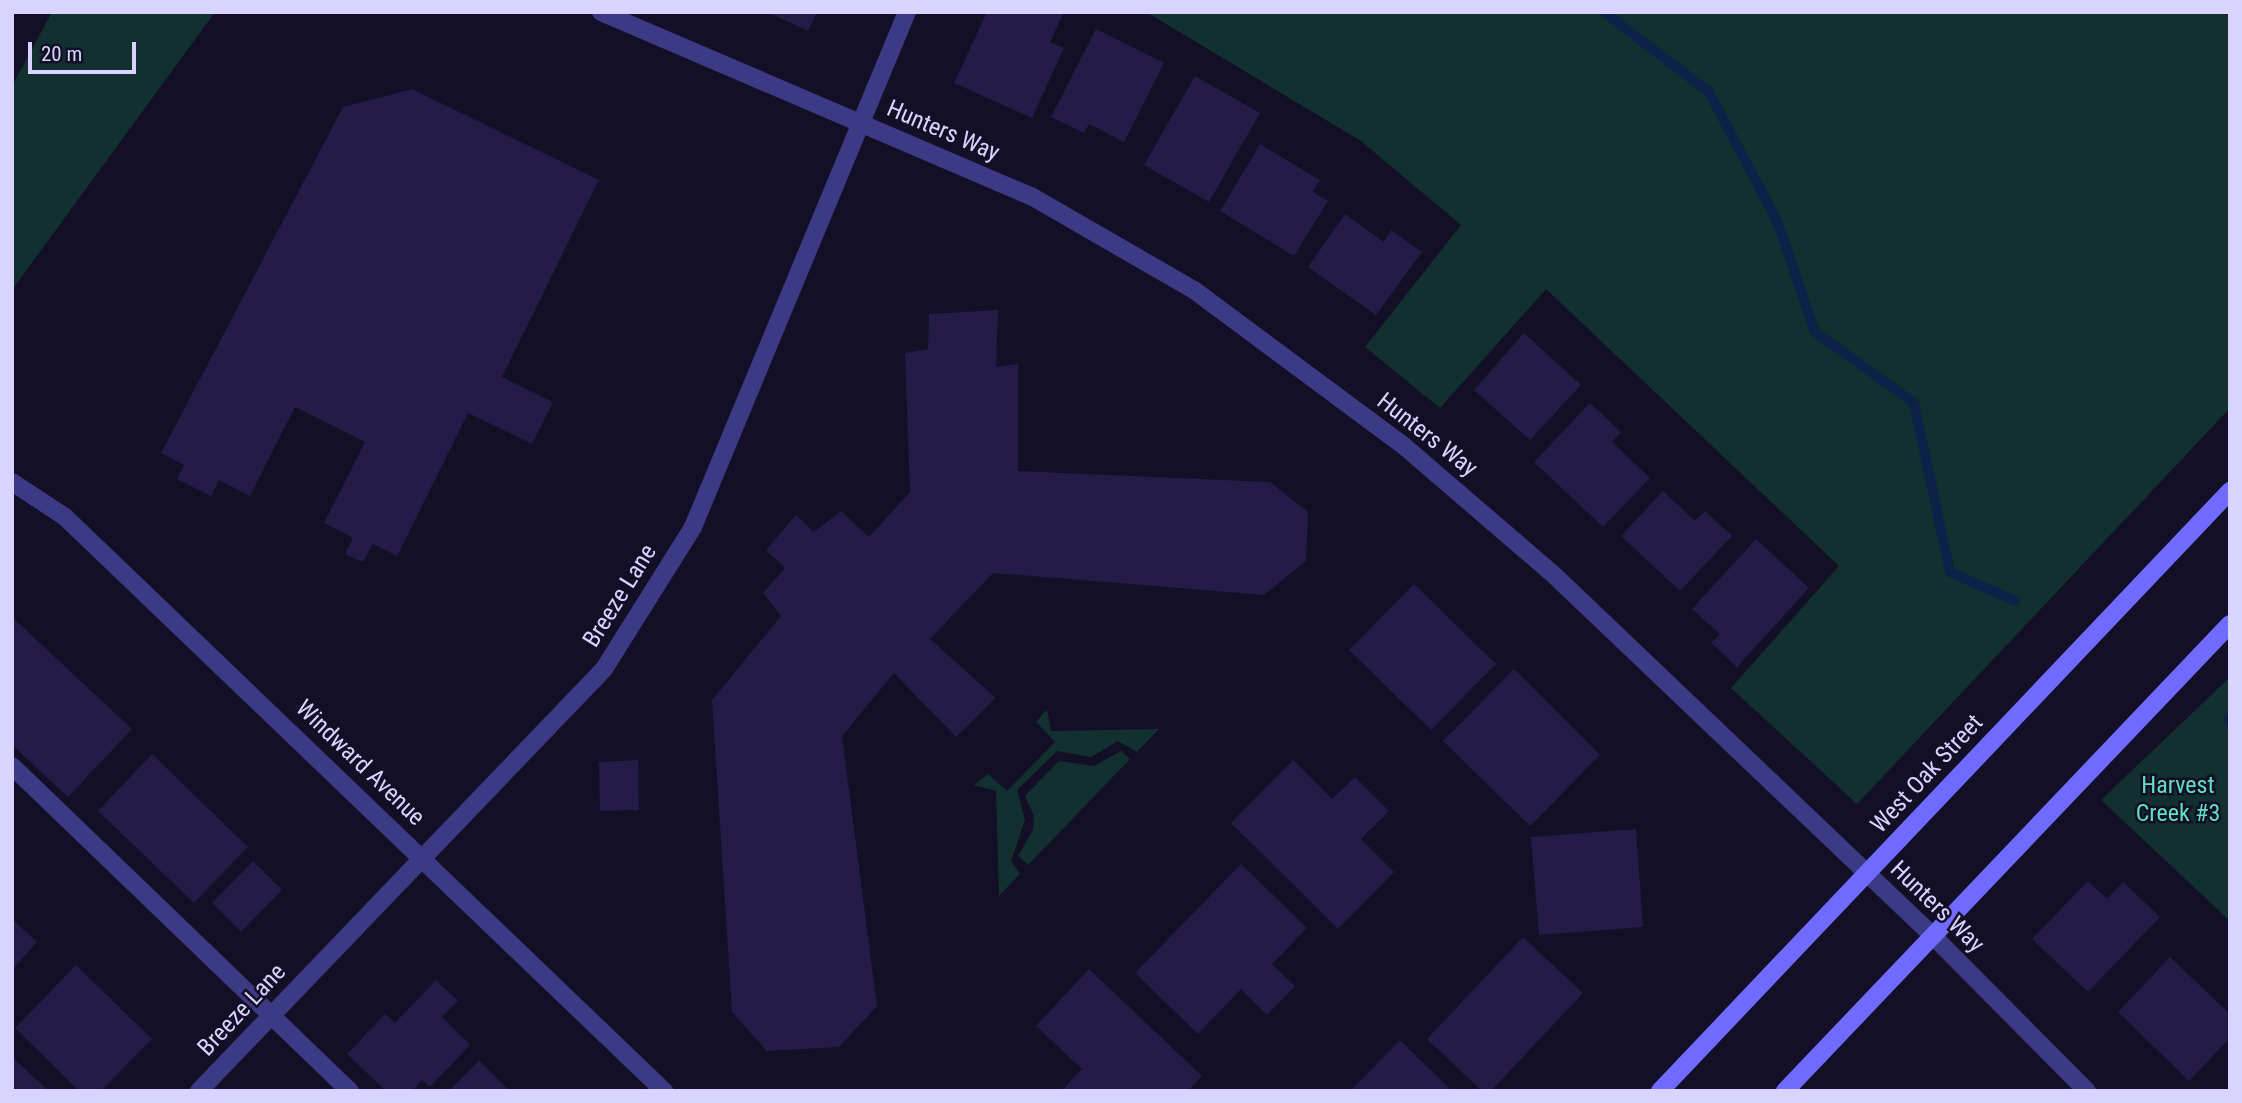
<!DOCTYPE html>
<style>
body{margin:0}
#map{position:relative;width:2242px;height:1103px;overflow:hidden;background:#130f26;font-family:"Roboto Condensed",sans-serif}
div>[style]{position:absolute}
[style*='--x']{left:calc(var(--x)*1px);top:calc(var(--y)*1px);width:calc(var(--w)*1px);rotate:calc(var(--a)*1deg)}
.green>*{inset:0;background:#12302f}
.stream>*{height:10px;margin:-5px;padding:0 5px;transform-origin:5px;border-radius:5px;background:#0c2248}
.building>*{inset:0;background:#241b47}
.minor>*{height:18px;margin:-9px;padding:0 9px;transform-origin:9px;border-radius:9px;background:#3d3a85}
.secondary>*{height:18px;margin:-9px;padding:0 9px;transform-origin:9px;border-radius:9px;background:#6f6bff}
span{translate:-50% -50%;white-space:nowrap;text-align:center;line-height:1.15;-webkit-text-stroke:5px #130f26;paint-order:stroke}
.street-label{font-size:24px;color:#d9d4ff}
.park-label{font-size:24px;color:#5fe0c0}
.frame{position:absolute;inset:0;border:14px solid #d9d4ff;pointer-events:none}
.scale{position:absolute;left:28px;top:42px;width:108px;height:32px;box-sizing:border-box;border:4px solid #d9d4ff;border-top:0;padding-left:9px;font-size:21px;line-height:24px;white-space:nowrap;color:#d9d4ff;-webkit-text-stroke:5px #130f26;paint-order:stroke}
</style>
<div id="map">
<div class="green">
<i style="clip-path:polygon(52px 12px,215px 12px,12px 290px,12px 86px)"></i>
<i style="clip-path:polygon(1146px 12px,2230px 12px,2230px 408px,1857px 804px,1731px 688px,1839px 566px,1546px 289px,1440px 408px,1365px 347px,1461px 225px,1361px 141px)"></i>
<i style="clip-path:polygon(2230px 677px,2230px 921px,2101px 800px)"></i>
<i style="clip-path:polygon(1047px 709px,1051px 731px,1159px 729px,1137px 752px,1118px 741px,1091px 757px,1057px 751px,1017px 790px,1025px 820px,1011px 861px,1020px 874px,999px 896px,996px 791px,974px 785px,988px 774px,1007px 791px,1055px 742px,1036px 722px)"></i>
<i style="clip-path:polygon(1121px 751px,1130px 759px,1028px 865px,1018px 856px,1033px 830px,1034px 816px,1025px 796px,1059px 761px,1094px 766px)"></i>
</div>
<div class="stream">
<i style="--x:1604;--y:12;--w:132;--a:37.3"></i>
<i style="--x:1709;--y:92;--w:148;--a:62.2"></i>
<i style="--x:1778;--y:223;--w:115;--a:71.3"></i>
<i style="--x:1815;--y:332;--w:122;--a:35.6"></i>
<i style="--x:1914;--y:403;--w:173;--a:78"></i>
<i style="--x:1950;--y:572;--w:71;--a:24"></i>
<i style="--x:2228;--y:719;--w:3;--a:45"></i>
</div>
<div class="building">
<i style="clip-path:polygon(767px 12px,817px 12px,808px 31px)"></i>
<i style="clip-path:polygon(987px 12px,1064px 12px,1050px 42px,1064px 48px,1032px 118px,954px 83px)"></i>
<i style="clip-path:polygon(1096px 29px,1164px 63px,1124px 142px,1089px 124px,1084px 133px,1051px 117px)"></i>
<i style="clip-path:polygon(1195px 76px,1260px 113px,1209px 202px,1144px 165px)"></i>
<i style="clip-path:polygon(412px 89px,599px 180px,502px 377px,553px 402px,532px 444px,468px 413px,397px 556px,373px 544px,363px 562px,345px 554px,353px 538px,324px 523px,365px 442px,295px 407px,250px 496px,219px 480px,211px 496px,177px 479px,184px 465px,161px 453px,343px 107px)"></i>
<i style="clip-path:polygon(1260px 144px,1320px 180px,1313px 192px,1328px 201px,1294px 256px,1220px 211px)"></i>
<i style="clip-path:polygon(1345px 214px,1384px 242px,1391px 230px,1422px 252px,1376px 315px,1308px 267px)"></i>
<i style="clip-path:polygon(998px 310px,996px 367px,1018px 364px,1018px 471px,1270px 482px,1308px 512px,1306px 561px,1264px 595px,993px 573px,930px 639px,996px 698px,956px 737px,894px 673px,842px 736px,877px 1006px,839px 1047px,767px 1051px,732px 1012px,712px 700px,781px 616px,763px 593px,785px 568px,766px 550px,796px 515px,814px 532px,841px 511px,869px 537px,910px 492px,905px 353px,928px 349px,929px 314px)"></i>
<i style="clip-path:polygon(1524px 333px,1581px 385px,1530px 440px,1474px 390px)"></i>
<i style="clip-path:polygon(1590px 403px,1621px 432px,1612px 442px,1650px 478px,1603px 527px,1534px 462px)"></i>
<i style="clip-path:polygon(1663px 491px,1695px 521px,1705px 511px,1732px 536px,1680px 591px,1621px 536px)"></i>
<i style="clip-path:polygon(1756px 539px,1809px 588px,1737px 667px,1711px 643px,1720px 634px,1692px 609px)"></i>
<i style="clip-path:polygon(1414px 584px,1496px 664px,1431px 730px,1349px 650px)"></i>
<i style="clip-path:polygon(12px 617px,132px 729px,68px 797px,12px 745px)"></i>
<i style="clip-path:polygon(1514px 669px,1600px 755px,1530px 826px,1443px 741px)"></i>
<i style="clip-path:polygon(152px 754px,248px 847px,194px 903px,98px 811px)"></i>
<i style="clip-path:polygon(638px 760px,639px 810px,600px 811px,599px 762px)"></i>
<i style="clip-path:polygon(1293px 760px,1332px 799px,1355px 777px,1389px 811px,1361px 839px,1394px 872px,1338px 929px,1231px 823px)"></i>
<i style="clip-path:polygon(1636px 829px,1643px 927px,1539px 935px,1531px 837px)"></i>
<i style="clip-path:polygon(253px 861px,282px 890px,241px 932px,212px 903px)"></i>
<i style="clip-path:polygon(1241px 864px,1307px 928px,1272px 964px,1295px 986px,1267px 1015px,1241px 989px,1198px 1034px,1135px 973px)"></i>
<i style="clip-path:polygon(2088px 881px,2107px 899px,2123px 882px,2160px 917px,2088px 992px,2032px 939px)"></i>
<i style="clip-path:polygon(12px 919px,37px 942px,12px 970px)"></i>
<i style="clip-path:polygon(1523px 937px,1583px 993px,1491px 1091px,1482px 1091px,1427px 1039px)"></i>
<i style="clip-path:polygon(2170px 957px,2230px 1014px,2230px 1038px,2189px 1081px,2118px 1012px)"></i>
<i style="clip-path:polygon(76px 965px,152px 1039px,101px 1091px,79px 1091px,15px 1028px)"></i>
<i style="clip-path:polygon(1089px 969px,1202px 1076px,1188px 1091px,1063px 1089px,1082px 1069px,1036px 1026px)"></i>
<i style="clip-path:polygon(436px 980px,458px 1001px,442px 1017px,470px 1045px,430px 1087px,422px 1080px,412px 1091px,386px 1091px,347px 1054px,385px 1014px,395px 1023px)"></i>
<i style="clip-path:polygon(1400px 1040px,1452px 1091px,1350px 1091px)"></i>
<i style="clip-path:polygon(12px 1057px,49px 1091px,12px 1091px)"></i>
<i style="clip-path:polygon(479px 1060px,510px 1091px,449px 1091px)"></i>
</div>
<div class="minor">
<i style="--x:601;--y:12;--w:468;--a:23.2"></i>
<i style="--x:1031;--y:196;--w:188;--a:30"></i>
<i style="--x:1194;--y:290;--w:262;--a:36.6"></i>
<i style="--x:1404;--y:446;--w:199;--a:40.7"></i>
<i style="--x:1555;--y:576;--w:521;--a:43.6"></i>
<i style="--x:1932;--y:935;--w:220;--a:45.2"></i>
<i style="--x:12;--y:482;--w:64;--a:33.4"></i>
<i style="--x:65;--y:517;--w:830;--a:43.78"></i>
<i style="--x:12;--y:766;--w:469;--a:43.9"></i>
<i style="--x:199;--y:1091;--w:585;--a:-46.18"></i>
<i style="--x:604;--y:669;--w:168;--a:-57.9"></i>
<i style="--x:693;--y:527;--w:558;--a:-67.44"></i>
</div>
<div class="secondary">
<i style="--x:1660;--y:1091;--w:828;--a:-46.47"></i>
<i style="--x:1785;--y:1091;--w:645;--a:-46.38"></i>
</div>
<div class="street-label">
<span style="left:943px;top:131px;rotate:23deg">Hunters Way</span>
<span style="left:1427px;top:435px;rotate:38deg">Hunters Way</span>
<span style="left:620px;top:596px;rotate:-58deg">Breeze Lane</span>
<span style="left:360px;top:763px;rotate:44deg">Windward Avenue</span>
<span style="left:1927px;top:774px;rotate:-47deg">West Oak Street</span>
<span style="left:1937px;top:907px;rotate:44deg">Hunters Way</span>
<span style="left:242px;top:1010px;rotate:-47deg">Breeze Lane</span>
</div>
<div class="park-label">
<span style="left:2178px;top:800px">Harvest<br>Creek #3</span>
</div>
<div class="frame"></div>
<div class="scale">20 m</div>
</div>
